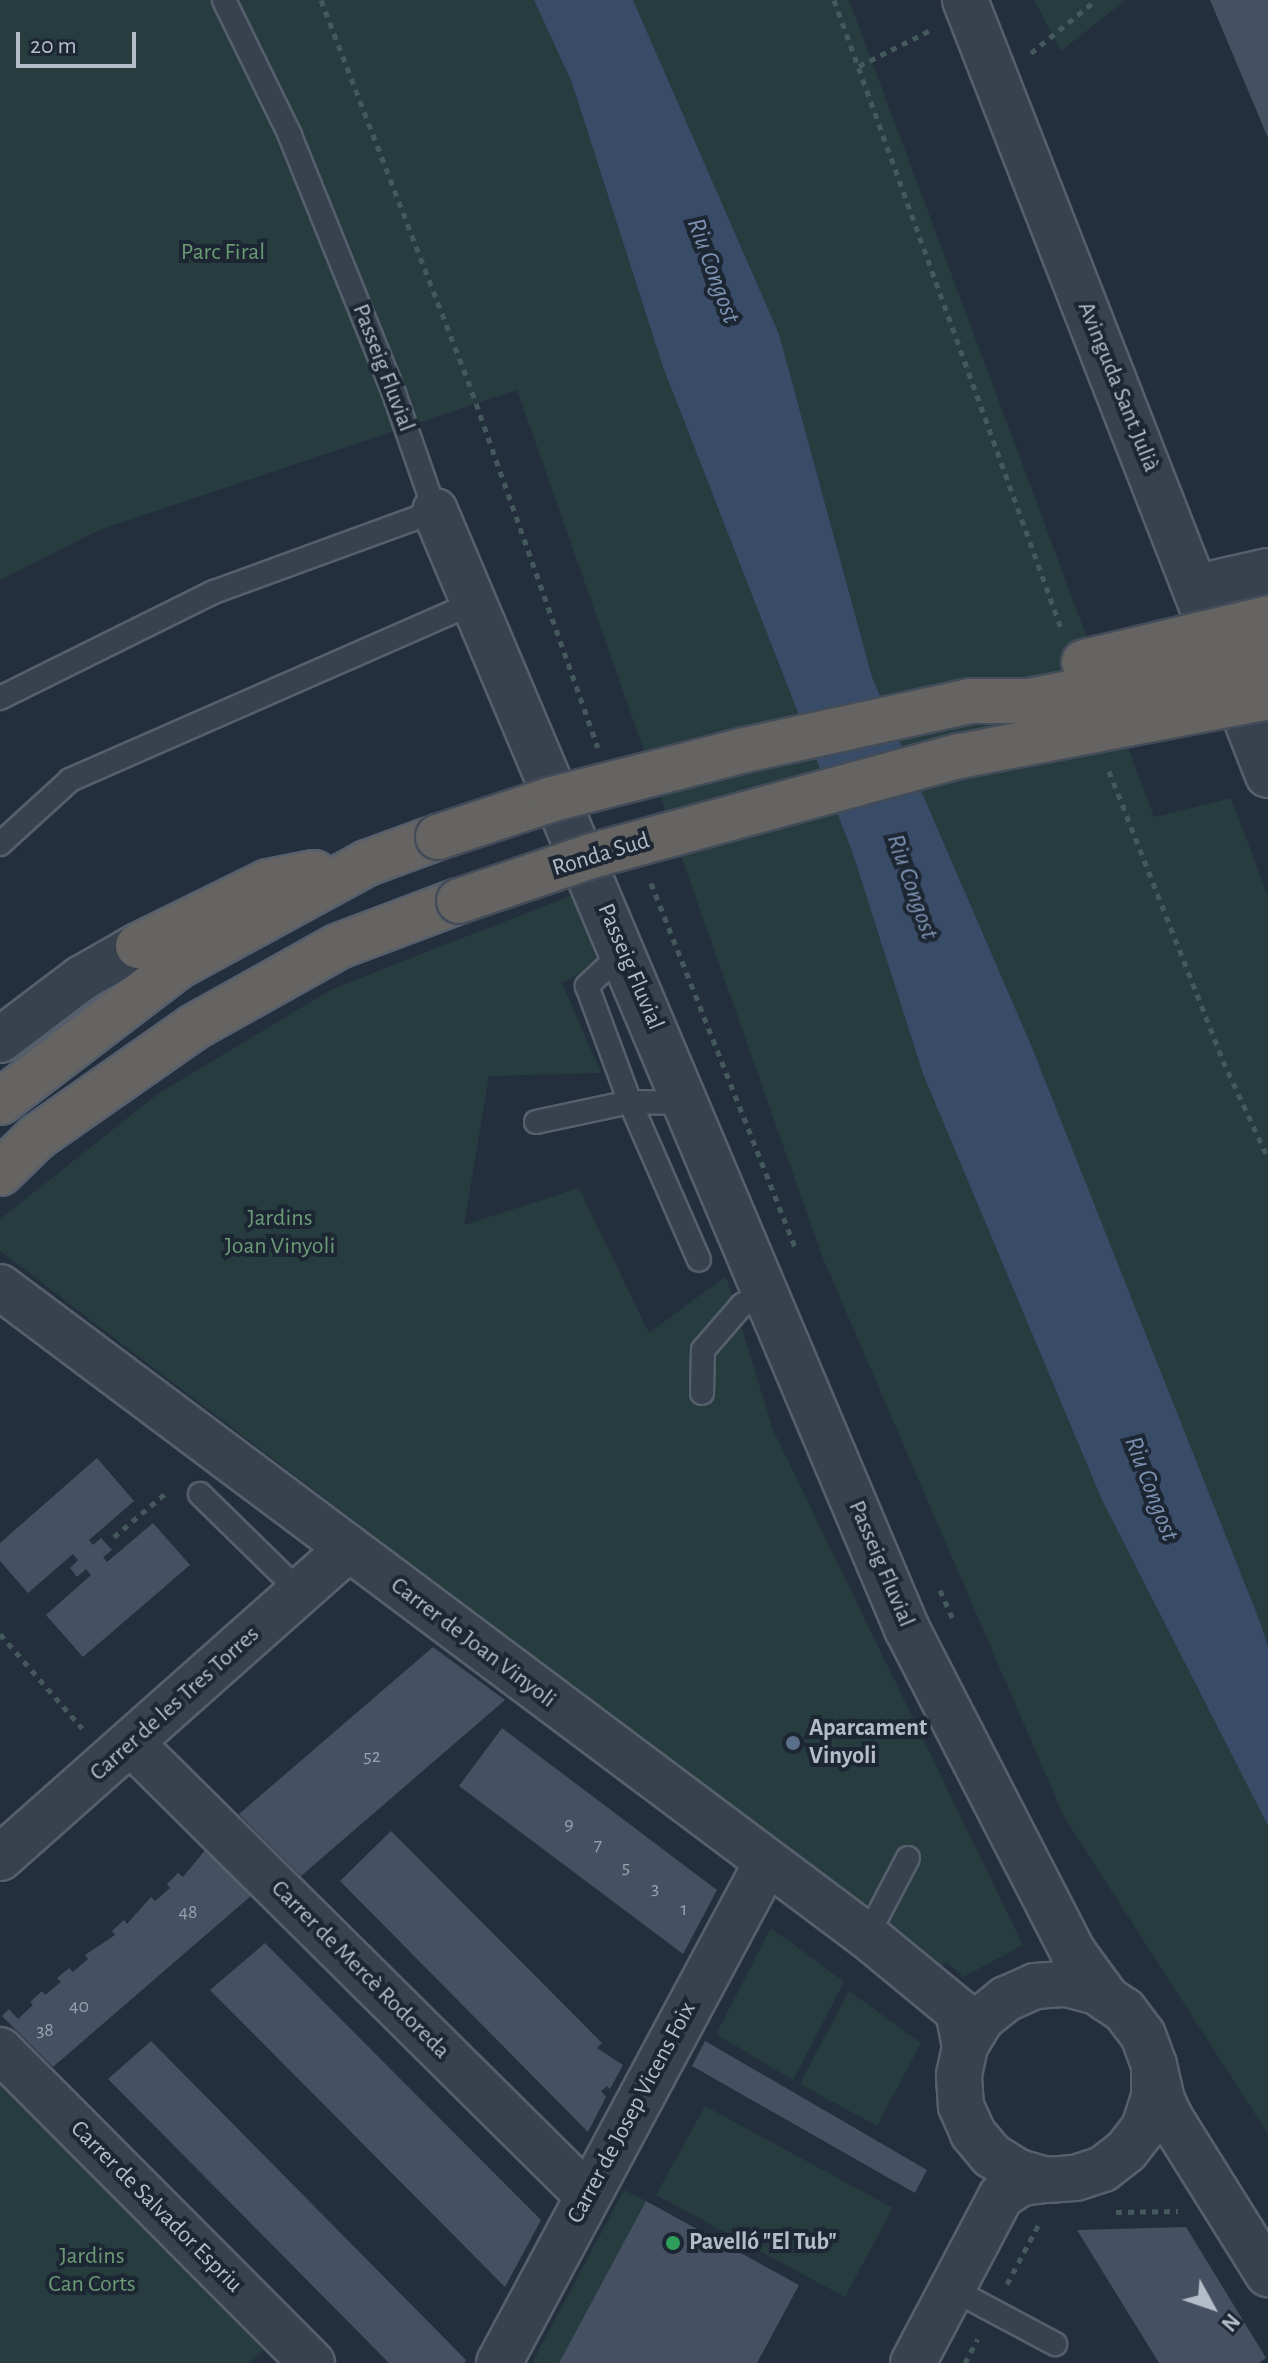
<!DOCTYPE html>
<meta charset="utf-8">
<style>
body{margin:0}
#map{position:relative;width:1268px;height:2363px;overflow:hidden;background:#242f3e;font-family:"Alegreya Sans",sans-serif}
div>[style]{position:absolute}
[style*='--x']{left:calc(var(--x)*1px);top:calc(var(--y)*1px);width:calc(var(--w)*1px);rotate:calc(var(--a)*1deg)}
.green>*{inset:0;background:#263c3f}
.water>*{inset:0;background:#394c67}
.building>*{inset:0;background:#455162}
.path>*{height:5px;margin-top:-2.5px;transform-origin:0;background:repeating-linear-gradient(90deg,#44595c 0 6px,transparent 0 12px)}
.roads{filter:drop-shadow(2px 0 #565f6c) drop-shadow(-2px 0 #565f6c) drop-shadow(0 2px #565f6c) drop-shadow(0 -2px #565f6c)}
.service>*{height:22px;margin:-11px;padding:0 11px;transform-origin:11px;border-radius:11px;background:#38414e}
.minor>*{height:44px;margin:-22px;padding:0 22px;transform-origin:22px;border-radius:22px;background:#38414e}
.trunk>*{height:44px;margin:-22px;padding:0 22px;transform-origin:22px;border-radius:22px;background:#656462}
.bridges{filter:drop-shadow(2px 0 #434c59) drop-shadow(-2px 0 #434c59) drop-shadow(0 2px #434c59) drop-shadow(0 -2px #434c59)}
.trunk-bridge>*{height:44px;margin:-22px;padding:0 22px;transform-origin:22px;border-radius:22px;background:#656462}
.dots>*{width:22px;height:22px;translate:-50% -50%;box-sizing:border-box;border:4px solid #1d2633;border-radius:50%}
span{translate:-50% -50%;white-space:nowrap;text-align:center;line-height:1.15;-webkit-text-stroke:8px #1d2633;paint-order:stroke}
.number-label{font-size:20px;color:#98a1af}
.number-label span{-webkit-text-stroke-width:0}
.park-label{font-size:24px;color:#6b9a76}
.street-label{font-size:24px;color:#b4bcc9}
.poi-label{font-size:24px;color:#b4bcc9;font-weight:700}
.left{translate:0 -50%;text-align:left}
.water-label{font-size:26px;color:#7c92b1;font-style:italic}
.north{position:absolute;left:1172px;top:2267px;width:80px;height:80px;-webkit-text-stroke:6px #1d2633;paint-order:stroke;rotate:130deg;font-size:22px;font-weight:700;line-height:32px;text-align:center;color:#b4bcc9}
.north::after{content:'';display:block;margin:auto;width:28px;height:36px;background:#b4bcc9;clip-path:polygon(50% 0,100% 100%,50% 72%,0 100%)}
.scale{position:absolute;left:16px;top:32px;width:120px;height:36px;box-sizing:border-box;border:4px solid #b4bcc9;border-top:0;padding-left:10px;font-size:24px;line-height:28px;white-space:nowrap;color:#b4bcc9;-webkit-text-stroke:6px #1d2633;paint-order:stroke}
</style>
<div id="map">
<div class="green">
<i style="clip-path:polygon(0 0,534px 0,572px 83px,663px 367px,852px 851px,923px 1074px,1102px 1500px,1268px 1826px,1268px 2134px,1064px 1817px,822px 1256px,517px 390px,99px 530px,0 580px)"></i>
<i style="clip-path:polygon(633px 0,849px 0,1154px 817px,1231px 798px,1268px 896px,1268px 1646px,1031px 1045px,872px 677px,779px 334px)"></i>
<i style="clip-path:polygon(1034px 0,1126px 0,1061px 51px)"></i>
<i style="clip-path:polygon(580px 892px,604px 961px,562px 983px,601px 1073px,489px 1076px,464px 1225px,579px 1188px,649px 1333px,726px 1276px,773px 1430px,1023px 1945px,963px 1977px,947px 1962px,940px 1967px,0 1251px,0 1219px,159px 1093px,332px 989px)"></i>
<i style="clip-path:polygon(771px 1928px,844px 1982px,793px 2080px,716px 2034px)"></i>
<i style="clip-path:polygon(849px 1991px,921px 2043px,877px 2126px,800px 2084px)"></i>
<i style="clip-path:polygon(0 2050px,283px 2334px,249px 2363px,0 2363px)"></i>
<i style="clip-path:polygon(705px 2106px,893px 2208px,845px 2297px,656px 2195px)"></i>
<i style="clip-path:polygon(624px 2190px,646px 2201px,559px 2363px,532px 2363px)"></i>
</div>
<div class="water">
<i style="clip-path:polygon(534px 0,633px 0,779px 334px,872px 677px,1031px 1045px,1260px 1622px,1268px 1646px,1268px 1826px,1102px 1500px,923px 1074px,852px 851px,663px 367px,572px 83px)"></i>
</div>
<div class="building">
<i style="clip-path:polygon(1210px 0,1268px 0,1268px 138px)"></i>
<i style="clip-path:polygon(97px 1458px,134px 1501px,89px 1540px,93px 1545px,101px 1538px,112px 1550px,103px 1557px,107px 1562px,153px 1523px,190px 1565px,83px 1657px,46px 1615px,91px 1575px,86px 1569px,77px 1577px,70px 1568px,78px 1560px,73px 1554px,28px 1593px,0 1561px,0 1543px)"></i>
<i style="clip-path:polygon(433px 1647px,505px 1700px,301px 1876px,239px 1814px)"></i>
<i style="clip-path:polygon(502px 1728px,717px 1890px,683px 1954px,459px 1786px)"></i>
<i style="clip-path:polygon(391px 1831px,602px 2043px,597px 2048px,623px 2065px,610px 2089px,607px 2086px,601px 2091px,606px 2097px,588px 2132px,340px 1881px)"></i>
<i style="clip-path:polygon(206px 1849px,252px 1895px,53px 2067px,2px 2016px,9px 2009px,18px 2019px,33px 2005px,30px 2002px,42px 1991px,45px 1995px,61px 1982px,57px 1978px,69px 1968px,73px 1972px,88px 1959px,85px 1955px,115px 1935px,112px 1931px,124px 1920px,127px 1924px,151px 1897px,155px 1901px,170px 1888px,167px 1884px,178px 1873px,183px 1877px)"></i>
<i style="clip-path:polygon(265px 1943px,541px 2220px,505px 2287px,210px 1990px)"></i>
<i style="clip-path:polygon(151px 2041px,466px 2360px,464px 2363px,389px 2363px,108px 2079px)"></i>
<i style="clip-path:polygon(705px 2041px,927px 2170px,915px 2193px,692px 2066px)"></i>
<i style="clip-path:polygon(646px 2201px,799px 2285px,757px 2363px,559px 2363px)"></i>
<i style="clip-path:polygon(1186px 2227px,1266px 2358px,1259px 2363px,1159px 2363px,1077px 2230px)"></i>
</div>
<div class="path">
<i style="--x:321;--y:0;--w:420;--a:68.9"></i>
<i style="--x:472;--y:392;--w:377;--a:70.5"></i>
<i style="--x:834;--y:0;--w:668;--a:70.13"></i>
<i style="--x:1031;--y:53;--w:84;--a:-39.2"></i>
<i style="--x:859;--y:66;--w:83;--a:-26.6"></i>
<i style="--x:1109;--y:771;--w:312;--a:68.5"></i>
<i style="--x:1223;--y:1061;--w:107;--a:65.1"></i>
<i style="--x:651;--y:883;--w:394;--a:68.4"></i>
<i style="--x:114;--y:1537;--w:71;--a:-40.4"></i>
<i style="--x:940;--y:1590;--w:34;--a:66"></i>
<i style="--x:0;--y:1634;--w:125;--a:48.9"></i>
<i style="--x:1116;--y:2212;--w:62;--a:-0.9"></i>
<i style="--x:1007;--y:2284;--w:70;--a:-62"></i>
<i style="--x:965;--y:2363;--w:27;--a:-62"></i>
</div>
<div class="roads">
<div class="service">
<i style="--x:0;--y:698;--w:239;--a:-26.4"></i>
<i style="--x:214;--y:592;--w:235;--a:-20.1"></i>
<i style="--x:435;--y:511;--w:125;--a:-109.2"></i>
<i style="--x:394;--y:393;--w:278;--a:-112"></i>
<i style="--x:290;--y:135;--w:150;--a:-116.1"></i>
<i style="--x:0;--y:844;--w:95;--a:-42.4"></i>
<i style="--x:70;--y:780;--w:440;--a:-23.7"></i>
<i style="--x:623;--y:952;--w:50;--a:136.6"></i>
<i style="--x:587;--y:986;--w:124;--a:69.7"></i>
<i style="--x:630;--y:1102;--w:58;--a:1"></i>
<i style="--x:536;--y:1122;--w:96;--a:-12"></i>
<i style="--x:630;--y:1102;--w:172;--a:66.4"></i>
<i style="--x:702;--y:1393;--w:43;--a:-88.7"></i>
<i style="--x:703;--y:1350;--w:60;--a:-49.1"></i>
<i style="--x:742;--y:1305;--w:30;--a:-26"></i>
<i style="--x:200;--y:1494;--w:140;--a:44.4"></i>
<i style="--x:867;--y:1936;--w:88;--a:-62.3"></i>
<i style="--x:952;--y:2289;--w:117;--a:28.1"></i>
</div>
<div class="minor">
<i style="--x:965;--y:0;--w:832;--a:68.65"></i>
<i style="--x:435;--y:511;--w:1214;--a:67.11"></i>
<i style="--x:907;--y:1629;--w:363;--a:62.8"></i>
<i style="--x:1073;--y:1952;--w:59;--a:53.9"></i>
<i style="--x:1197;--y:587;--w:73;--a:-12.7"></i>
<i style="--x:0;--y:1040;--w:103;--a:-37.1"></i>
<i style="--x:82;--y:978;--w:64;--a:-29.7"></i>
<i style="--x:0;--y:1287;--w:1083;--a:36.82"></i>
<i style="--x:867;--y:1936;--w:118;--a:39.5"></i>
<i style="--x:958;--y:2011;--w:36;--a:79"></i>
<i style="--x:132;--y:1744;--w:642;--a:44.75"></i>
<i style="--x:0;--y:1858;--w:465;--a:-41.6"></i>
<i style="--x:0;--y:2050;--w:442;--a:45.1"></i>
<i style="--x:1154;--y:2065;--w:32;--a:90"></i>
<i style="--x:1154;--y:2097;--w:33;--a:108"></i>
<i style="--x:1144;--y:2128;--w:29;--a:128"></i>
<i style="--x:1126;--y:2151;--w:29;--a:142"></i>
<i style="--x:1103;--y:2169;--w:29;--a:162"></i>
<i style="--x:1075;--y:2178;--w:29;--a:176"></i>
<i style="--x:1046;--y:2180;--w:29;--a:-164"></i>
<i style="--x:1018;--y:2172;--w:31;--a:-148"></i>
<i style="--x:992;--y:2156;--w:30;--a:-130"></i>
<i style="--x:973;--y:2133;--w:30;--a:-114"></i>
<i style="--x:961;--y:2106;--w:31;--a:-94"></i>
<i style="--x:959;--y:2075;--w:30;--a:-78"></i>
<i style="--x:965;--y:2046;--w:31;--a:-59"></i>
<i style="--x:981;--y:2019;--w:32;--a:-39"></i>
<i style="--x:1006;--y:1999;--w:32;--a:-24"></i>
<i style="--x:1035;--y:1986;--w:32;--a:-4"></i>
<i style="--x:1067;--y:1984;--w:31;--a:15"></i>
<i style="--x:1097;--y:1992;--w:32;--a:34"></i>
<i style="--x:1124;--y:2010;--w:31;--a:53"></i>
<i style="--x:1143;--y:2035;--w:32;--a:70"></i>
<i style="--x:1154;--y:2065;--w:36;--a:77"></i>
<i style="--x:1162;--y:2100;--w:21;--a:65"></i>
<i style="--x:1171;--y:2119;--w:183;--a:58"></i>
<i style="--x:499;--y:2363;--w:566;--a:-61.85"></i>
<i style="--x:913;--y:2363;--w:189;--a:-62.2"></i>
<i style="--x:1001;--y:2196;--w:24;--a:-33"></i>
<i style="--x:1021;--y:2183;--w:25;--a:-7"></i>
</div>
<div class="trunk">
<i style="--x:138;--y:946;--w:145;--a:-26.2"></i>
<i style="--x:268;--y:882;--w:47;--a:-11.1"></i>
<i style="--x:0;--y:1102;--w:224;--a:-37.4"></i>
<i style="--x:178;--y:966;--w:215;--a:-28.6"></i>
<i style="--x:367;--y:863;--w:76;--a:-20.1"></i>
<i style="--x:0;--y:1173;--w:52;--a:-44.2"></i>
<i style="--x:37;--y:1137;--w:192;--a:-35"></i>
<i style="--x:194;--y:1027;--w:166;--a:-29.2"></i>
<i style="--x:339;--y:946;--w:128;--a:-20.6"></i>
</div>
</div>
<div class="bridges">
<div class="trunk-bridge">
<i style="--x:1084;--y:662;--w:189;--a:-13.4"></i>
<i style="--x:438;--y:837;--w:121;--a:-18.3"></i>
<i style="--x:553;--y:799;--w:198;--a:-14.3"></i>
<i style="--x:745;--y:750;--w:229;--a:-12.3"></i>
<i style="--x:969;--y:701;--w:59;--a:0"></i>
<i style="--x:1028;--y:701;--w:244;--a:-10.9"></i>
<i style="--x:459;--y:901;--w:139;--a:-18.8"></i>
<i style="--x:591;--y:856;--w:382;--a:-15.2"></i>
<i style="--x:960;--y:756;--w:314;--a:-10.8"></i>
</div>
</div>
<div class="dots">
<i style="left:793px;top:1743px;background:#5c6f8a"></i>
<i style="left:673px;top:2243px;background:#2e9e5b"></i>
</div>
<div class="number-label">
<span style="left:372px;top:1756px">52</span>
<span style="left:569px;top:1824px">9</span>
<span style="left:598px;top:1845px">7</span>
<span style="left:626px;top:1867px">5</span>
<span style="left:655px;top:1888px">3</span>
<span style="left:684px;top:1909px">1</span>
<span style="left:188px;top:1912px">48</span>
<span style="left:79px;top:2006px">40</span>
<span style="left:45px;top:2030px">38</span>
</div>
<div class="park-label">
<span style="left:223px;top:253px">Parc Firal</span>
<span style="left:280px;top:1233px">Jardins<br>Joan Vinyoli</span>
<span style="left:92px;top:2271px">Jardins<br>Can Corts</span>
</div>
<div class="street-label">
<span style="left:383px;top:368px;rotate:69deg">Passeig Fluvial</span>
<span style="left:1118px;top:387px;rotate:68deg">Avinguda Sant Julià</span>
<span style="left:601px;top:855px;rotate:-17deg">Ronda Sud</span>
<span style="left:630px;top:967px;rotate:67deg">Passeig Fluvial</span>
<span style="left:881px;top:1564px;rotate:67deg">Passeig Fluvial</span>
<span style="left:473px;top:1643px;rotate:37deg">Carrer de Joan Vinyoli</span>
<span style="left:175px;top:1704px;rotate:-42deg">Carrer de les Tres Torres</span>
<span style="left:360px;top:1970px;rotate:45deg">Carrer de Mercè Rodoreda</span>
<span style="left:632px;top:2113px;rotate:-62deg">Carrer de Josep Vicens Foix</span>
<span style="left:156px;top:2207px;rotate:45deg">Carrer de Salvador Espriu</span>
</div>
<div class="poi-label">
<span class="left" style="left:809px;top:1743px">Aparcament<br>Vinyoli</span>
<span class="left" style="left:689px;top:2243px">Pavelló "El Tub"</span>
</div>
<div class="water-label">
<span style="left:713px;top:271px;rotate:70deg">Riu Congost</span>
<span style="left:912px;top:887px;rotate:71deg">Riu Congost</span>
<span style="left:1151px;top:1489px;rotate:69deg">Riu Congost</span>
</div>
<div class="north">N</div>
<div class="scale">20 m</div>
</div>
